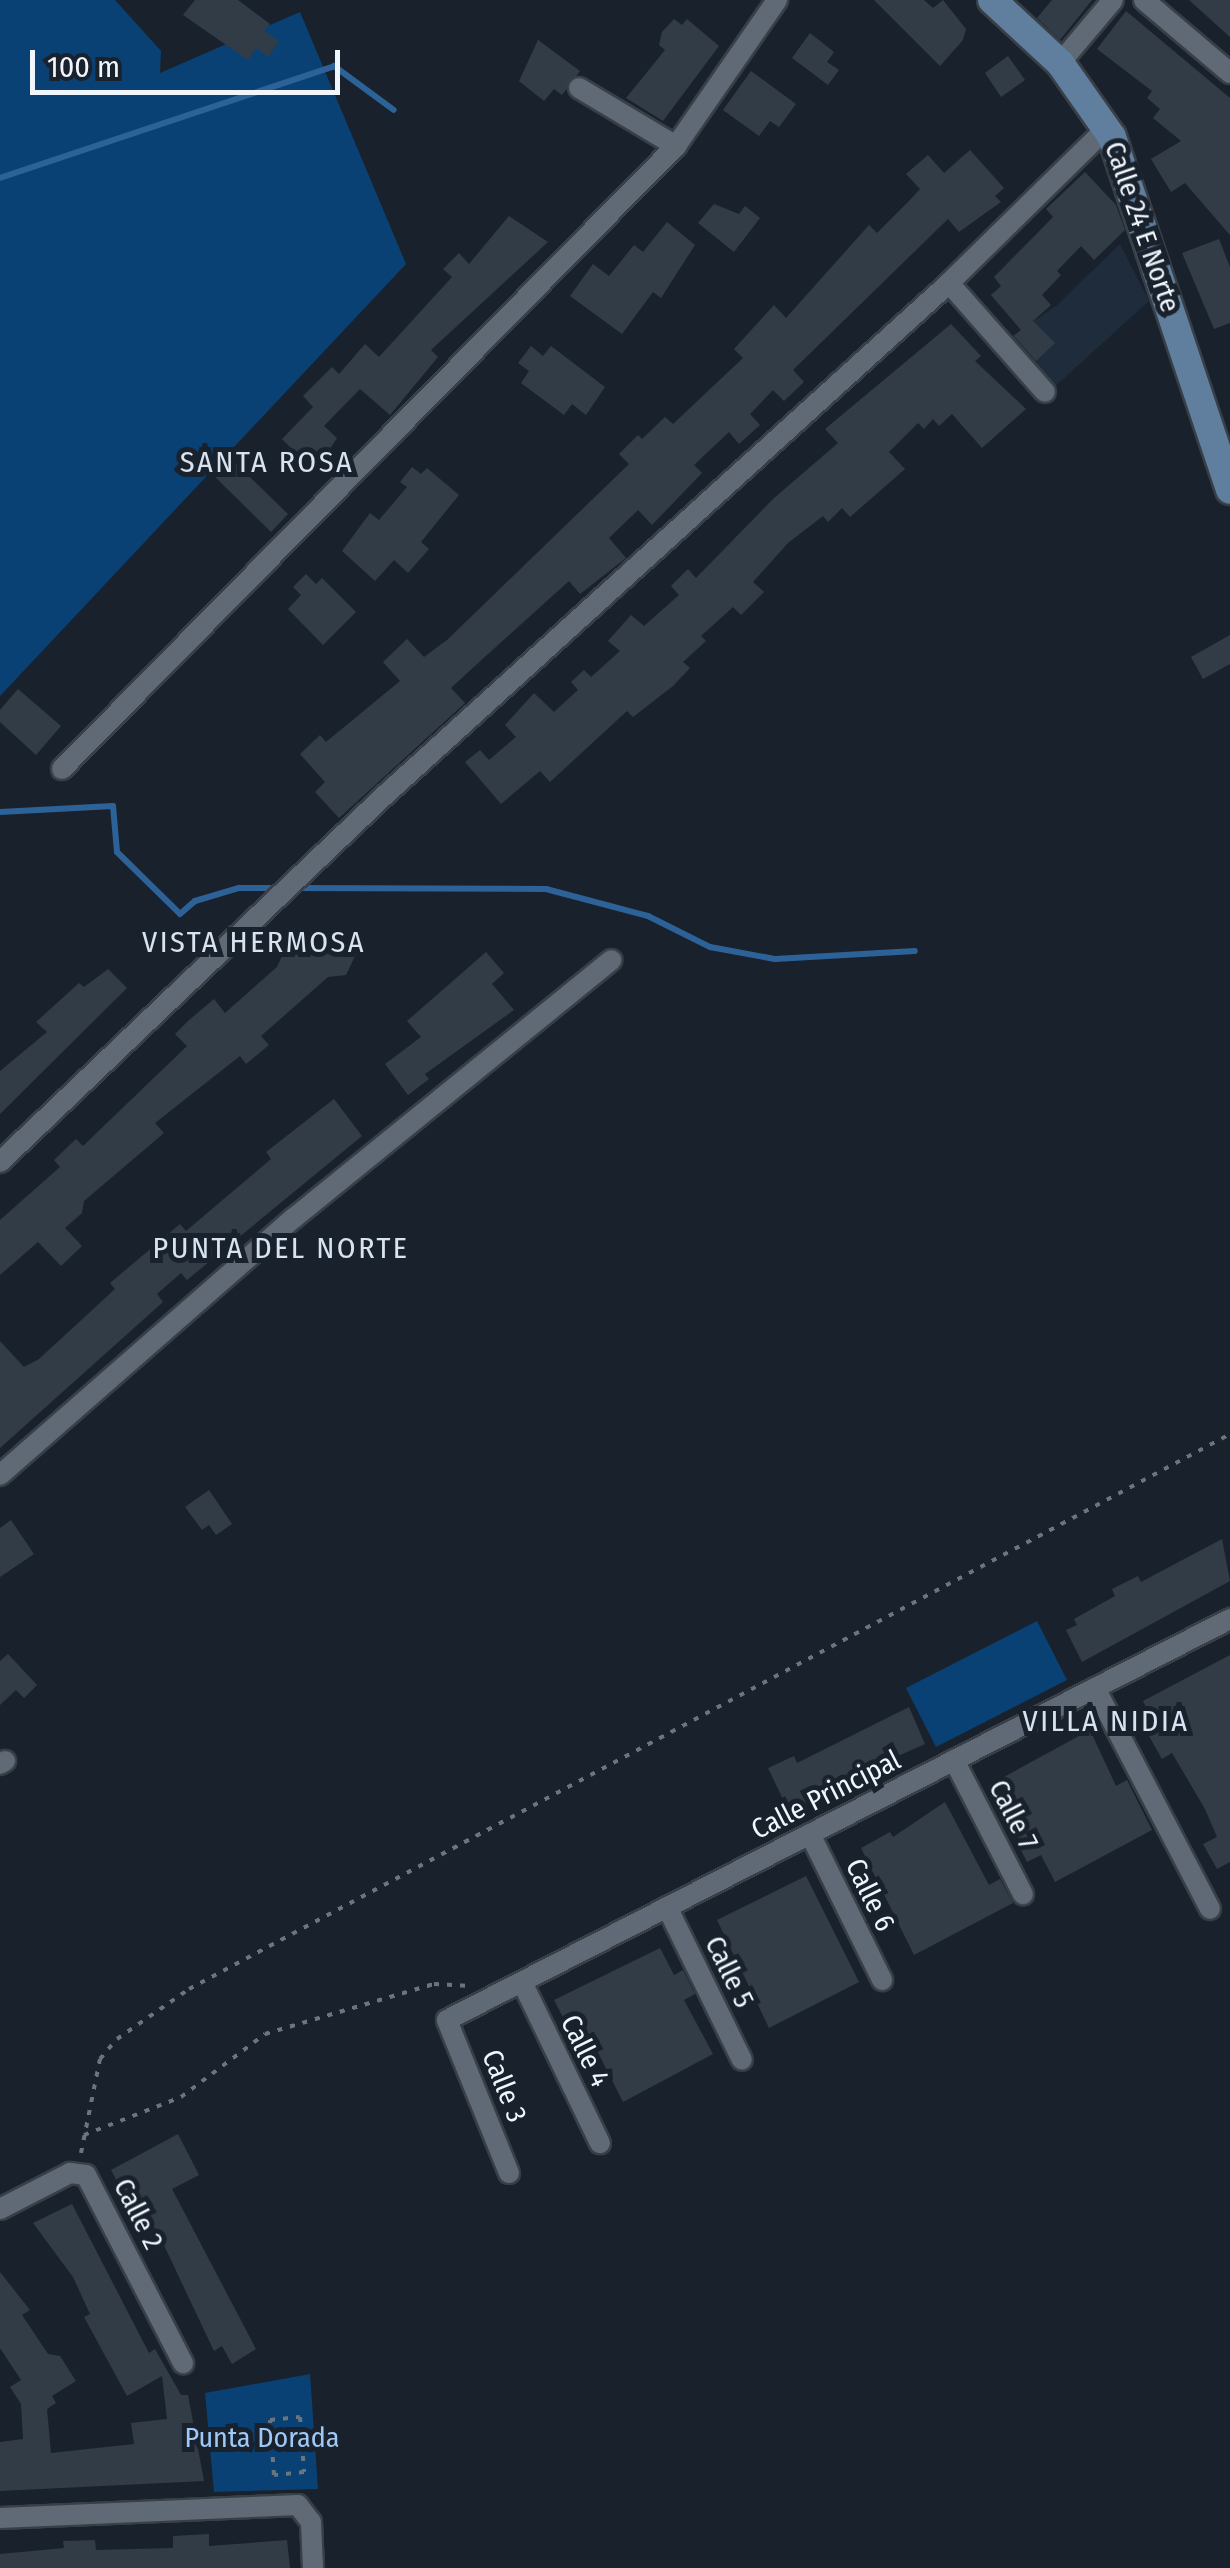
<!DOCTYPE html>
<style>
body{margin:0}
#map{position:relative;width:1230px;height:2568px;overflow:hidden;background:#19222c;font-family:"Fira Sans Condensed",sans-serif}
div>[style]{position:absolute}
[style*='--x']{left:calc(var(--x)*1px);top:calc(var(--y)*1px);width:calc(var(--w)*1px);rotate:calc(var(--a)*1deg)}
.built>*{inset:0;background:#1e2c3b}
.green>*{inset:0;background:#094174}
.stream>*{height:6px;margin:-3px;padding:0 3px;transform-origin:3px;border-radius:3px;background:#2d6299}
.building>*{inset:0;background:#323c47}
.path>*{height:4px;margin-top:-2px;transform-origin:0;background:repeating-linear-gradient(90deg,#6c747d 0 5px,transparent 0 13px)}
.roads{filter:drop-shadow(2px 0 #383f47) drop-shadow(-2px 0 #383f47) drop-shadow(0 2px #383f47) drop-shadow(0 -2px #383f47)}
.minor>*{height:20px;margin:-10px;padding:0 10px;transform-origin:10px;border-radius:10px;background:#5f6a76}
.secondary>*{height:28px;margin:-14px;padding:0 14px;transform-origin:14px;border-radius:14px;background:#607e9e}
span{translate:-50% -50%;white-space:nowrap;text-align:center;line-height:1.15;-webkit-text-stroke:10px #19222c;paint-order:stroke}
.street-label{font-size:28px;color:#eff6fd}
.park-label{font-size:28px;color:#9ec8f8}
.neighbourhood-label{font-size:30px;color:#d7e3f1;letter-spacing:2.5px}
.scale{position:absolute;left:30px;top:50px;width:310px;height:45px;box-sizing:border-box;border:5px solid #eff6fd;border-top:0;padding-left:12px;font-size:30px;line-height:35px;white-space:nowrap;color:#eff6fd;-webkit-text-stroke:8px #19222c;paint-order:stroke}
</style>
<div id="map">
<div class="built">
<i style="clip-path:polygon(1120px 244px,1149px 301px,1052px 389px,1006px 340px,1057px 305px)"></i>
</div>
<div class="green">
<i style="clip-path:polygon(0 0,115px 0,161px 51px,160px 73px,300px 12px,406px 264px,0 696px)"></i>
<i style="clip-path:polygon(1037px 1621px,1067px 1680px,936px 1747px,906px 1688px)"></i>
<i style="clip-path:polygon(310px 2374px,318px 2489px,214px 2492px,205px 2393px)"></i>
</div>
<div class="stream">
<i style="--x:0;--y:178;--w:352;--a:-18.5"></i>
<i style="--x:334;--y:66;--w:74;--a:36.3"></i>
<i style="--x:0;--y:812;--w:113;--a:-3"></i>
<i style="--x:113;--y:806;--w:46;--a:85"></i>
<i style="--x:117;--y:852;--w:88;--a:44.5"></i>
<i style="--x:180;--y:914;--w:20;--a:-41"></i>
<i style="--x:195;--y:901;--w:46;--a:-16.5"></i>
<i style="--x:239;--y:888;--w:42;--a:0"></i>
<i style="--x:294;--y:888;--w:252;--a:0.2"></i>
<i style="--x:546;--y:889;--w:106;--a:14.8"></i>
<i style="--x:648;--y:916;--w:69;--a:26.6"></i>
<i style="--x:710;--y:947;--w:66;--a:10.5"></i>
<i style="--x:775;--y:959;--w:140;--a:-3.3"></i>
</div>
<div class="building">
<i style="clip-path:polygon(195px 0,238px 0,270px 24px,264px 31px,279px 41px,268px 57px,256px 48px,248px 60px,183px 15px)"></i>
<i style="clip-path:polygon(874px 0,924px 0,933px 8px,943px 0,966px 29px,963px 40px,940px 66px)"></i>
<i style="clip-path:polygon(1052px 0,1092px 0,1060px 40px,1037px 18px)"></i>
<i style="clip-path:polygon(1189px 0,1230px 0,1230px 37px)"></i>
<i style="clip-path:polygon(1126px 11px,1230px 98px,1230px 235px,1185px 183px,1171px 192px,1151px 159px,1181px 141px,1153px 118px,1160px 109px,1147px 98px,1152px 91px,1097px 49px)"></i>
<i style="clip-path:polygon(674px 19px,682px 25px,687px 19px,719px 46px,663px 121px,626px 98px,665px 50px,659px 45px,662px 32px)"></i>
<i style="clip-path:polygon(810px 33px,834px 52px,827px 62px,839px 70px,828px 85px,792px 58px)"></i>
<i style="clip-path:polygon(538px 40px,580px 71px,562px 95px,554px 89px,544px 101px,519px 81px)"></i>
<i style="clip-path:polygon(1008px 56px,1025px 80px,1001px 97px,985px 73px)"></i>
<i style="clip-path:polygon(751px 71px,796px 104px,779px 127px,770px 121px,759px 136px,723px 110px)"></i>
<i style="clip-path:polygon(970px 150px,1004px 188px,995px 196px,1001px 202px,959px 232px,948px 219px,793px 370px,804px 382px,784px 401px,773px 390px,750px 414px,760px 425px,739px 444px,729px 432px,694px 465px,702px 473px,652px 525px,638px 510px,609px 538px,626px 558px,580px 594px,569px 581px,477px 664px,451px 688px,465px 703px,339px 818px,315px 792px,325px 782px,300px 754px,320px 735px,326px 742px,400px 681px,383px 662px,407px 639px,424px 657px,447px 640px,629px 464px,619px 454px,638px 435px,642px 439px,665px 417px,673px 424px,743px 358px,734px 349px,774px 305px,786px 318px,869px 225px,877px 233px,908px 202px,920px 189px,906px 174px,928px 155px,944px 173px)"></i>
<i style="clip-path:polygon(1085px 172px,1116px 205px,1125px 230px,1094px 260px,1081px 246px,1057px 271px,1061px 275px,1042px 295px,1051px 305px,1033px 321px,1055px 343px,1036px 361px,1014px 336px,1021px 330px,991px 295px,1001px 286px,994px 277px,1053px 217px,1046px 209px)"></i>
<i style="clip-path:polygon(714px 204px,739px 214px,745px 206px,760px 218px,734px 252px,698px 223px)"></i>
<i style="clip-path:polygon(509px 216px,548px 242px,431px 350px,438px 357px,390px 415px,360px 389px,324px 426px,337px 438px,315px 472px,282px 439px,313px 407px,303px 396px,332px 367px,339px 374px,365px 344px,379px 357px,452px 277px,443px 269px,459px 253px,469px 264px)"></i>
<i style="clip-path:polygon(667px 222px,695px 245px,661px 298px,653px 292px,622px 334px,570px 296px,593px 264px,609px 276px,634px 245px,643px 252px)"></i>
<i style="clip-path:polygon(1219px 239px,1230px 267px,1230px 323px,1214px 329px,1182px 253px)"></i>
<i style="clip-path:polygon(951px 324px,981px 356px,975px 361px,1026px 409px,982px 448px,952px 414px,939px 426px,933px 419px,924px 429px,918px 423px,889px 452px,905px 469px,850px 517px,842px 508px,828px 522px,823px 516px,788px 543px,753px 582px,764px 592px,741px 615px,733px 607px,701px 636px,706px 641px,683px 662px,690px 668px,673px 686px,633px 717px,627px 711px,550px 782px,540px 771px,501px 804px,465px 762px,480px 750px,489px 760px,516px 737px,505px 725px,534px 693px,554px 712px,578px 690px,571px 682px,584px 670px,591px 677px,620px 651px,608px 641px,631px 615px,644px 626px,679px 595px,671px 586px,688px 569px,696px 578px,773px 499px,838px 443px,825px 429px)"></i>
<i style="clip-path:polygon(531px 346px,543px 356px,551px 346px,605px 387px,586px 415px,572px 404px,564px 415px,521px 383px,529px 371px,518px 363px)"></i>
<i style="clip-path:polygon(226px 454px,288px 514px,271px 532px,209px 471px)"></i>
<i style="clip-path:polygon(412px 467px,421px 474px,427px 468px,459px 495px,421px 542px,429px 549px,408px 573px,394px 560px,375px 581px,342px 551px,370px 513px,379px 520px,407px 487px,400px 482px)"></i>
<i style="clip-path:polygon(306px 574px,316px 584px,322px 578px,356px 612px,323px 645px,288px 609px,301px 595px,293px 587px)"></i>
<i style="clip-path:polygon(1230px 635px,1230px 664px,1203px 679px,1191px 657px)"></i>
<i style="clip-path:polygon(18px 689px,61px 726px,36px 755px,0 722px,0 710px)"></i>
<i style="clip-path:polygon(310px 930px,357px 952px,346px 975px,328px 977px,261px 1036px,269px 1045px,246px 1064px,240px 1056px,155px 1123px,164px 1133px,84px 1201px,82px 1213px,65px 1228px,82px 1246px,61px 1266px,38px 1242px,0 1275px,0 1220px,60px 1167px,54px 1160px,76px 1139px,83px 1146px,187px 1046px,175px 1034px,188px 1021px,214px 999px,225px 1013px,277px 967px,291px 936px,305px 942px)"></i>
<i style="clip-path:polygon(486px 952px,504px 973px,492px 984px,514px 1010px,425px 1074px,429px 1079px,408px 1095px,385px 1064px,421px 1037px,407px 1021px)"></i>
<i style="clip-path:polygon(108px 969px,127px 988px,0 1114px,0 1071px,47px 1032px,36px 1022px,79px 983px,84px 987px)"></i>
<i style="clip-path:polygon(334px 1099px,362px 1136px,187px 1280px,181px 1273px,157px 1294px,163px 1302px,0 1448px,0 1341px,24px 1367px,39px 1359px,115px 1289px,110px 1283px,180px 1224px,186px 1231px,271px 1159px,266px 1152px)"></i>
<i style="clip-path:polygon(209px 1490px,232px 1524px,216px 1535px,209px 1525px,202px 1530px,185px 1507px)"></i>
<i style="clip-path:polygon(11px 1520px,34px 1554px,0 1577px,0 1528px)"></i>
<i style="clip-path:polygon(1222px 1539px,1230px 1581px,1082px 1662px,1066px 1630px,1077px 1625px,1074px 1619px,1115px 1596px,1112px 1589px,1138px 1576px,1141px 1582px)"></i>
<i style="clip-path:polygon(8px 1654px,37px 1685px,24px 1698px,16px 1690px,0 1705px,0 1661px)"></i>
<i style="clip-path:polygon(1230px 1655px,1230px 1862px,1217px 1869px,1203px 1844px,1217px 1837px,1205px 1809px,1172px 1753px,1162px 1759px,1149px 1736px,1158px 1731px,1143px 1701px)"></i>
<i style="clip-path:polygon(909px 1707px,925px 1744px,898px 1756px,905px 1768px,883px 1780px,877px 1770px,789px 1812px,768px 1768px,794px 1756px,797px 1763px)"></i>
<i style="clip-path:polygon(1090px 1730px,1116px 1786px,1127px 1780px,1152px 1830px,1055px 1882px,1041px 1855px,1027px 1862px,1014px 1836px,1028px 1829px,1002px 1778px)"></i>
<i style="clip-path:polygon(945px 1802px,989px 1885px,1000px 1879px,1013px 1903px,914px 1955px,861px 1848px,890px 1832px,893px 1837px)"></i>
<i style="clip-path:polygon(806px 1876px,859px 1982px,769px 2028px,717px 1920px)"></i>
<i style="clip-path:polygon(660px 1948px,674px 1975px,683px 1970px,695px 1994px,684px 2000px,713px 2054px,623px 2102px,581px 2019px,567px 2025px,554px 2000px)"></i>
<i style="clip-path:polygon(178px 2134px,199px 2175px,172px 2189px,256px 2349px,232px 2364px,222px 2346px,214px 2351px,161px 2239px,139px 2203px,131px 2207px,111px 2170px)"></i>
<i style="clip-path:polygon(72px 2204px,149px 2353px,155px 2349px,181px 2395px,188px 2395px,204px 2481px,0 2491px,0 2442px,23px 2439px,21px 2404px,10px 2387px,21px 2380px,0 2348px,0 2272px,30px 2310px,22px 2315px,48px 2354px,60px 2356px,76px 2381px,52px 2396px,56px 2403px,47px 2409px,51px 2453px,134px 2444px,131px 2423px,167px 2419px,162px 2376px,127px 2396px,84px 2317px,90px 2314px,73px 2277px,33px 2223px)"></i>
<i style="clip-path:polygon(209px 2534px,209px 2546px,287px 2540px,290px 2568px,0 2568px,0 2554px,64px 2548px,63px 2541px,95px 2540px,96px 2550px,173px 2548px,173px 2536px)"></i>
</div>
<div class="path">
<i style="--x:84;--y:2135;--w:104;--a:-21.4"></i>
<i style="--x:181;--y:2097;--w:105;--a:-36.9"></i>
<i style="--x:265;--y:2034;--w:176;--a:-16.5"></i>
<i style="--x:434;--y:1984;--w:37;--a:3"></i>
<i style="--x:81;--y:2153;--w:96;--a:-78.6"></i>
<i style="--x:100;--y:2059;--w:26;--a:-50"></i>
<i style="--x:117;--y:2039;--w:88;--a:-34.8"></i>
<i style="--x:189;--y:1989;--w:1180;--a:-28.06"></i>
<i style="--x:300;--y:2417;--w:55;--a:85.8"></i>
<i style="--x:304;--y:2472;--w:30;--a:174"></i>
<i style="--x:274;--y:2475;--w:55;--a:-94.2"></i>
<i style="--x:270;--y:2420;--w:30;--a:-6"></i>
</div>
<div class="roads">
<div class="minor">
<i style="--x:1144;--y:0;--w:113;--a:40.3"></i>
<i style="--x:1060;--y:63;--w:82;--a:-49.9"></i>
<i style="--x:579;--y:88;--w:113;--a:30.9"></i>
<i style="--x:949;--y:283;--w:145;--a:48.6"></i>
<i style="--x:62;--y:769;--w:875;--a:-45.42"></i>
<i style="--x:676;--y:146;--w:178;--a:-55.3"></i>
<i style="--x:0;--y:1162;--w:532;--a:-43.63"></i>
<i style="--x:385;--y:795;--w:762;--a:-42.23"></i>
<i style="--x:949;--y:283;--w:221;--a:-44.5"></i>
<i style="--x:0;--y:1475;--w:390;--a:-41.2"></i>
<i style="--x:294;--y:1218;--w:409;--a:-39.1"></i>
<i style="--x:1095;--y:1688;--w:249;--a:62.5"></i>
<i style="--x:954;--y:1760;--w:151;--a:62.8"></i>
<i style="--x:0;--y:1764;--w:6;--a:-31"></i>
<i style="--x:810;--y:1834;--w:163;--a:63.7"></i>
<i style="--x:667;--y:1907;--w:170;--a:63.9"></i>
<i style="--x:522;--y:1982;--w:179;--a:64.2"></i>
<i style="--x:509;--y:2173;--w:165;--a:-112.1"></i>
<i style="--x:447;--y:2020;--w:880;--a:-27.12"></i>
<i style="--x:0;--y:2209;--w:79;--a:-27.2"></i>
<i style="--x:70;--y:2173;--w:16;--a:7"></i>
<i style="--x:86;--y:2175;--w:212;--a:62.7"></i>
<i style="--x:0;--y:2518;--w:298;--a:-2.5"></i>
<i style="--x:298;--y:2505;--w:21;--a:53"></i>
<i style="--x:311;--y:2522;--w:46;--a:87.5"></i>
</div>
<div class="secondary">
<i style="--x:992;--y:0;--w:93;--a:42.8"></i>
<i style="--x:1060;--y:63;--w:90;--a:54.9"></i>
<i style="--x:1112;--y:137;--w:372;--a:71.5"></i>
</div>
</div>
<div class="street-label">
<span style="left:1142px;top:227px;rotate:71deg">Calle 24 E Norte</span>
<span style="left:826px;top:1795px;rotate:-27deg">Calle Principal</span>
<span style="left:1013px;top:1815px;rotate:63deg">Calle 7</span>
<span style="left:870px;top:1895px;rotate:64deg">Calle 6</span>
<span style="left:729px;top:1972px;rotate:64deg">Calle 5</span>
<span style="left:585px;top:2051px;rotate:64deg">Calle 4</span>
<span style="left:504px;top:2086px;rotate:68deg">Calle 3</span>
<span style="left:138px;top:2214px;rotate:63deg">Calle 2</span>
</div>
<div class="park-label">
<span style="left:262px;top:2438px">Punta Dorada</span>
</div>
<div class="neighbourhood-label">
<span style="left:267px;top:462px">SANTA ROSA</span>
<span style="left:254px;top:942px">VISTA HERMOSA</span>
<span style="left:281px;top:1248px">PUNTA DEL NORTE</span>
<span style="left:1106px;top:1721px">VILLA NIDIA</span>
</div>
<div class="scale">100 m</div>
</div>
